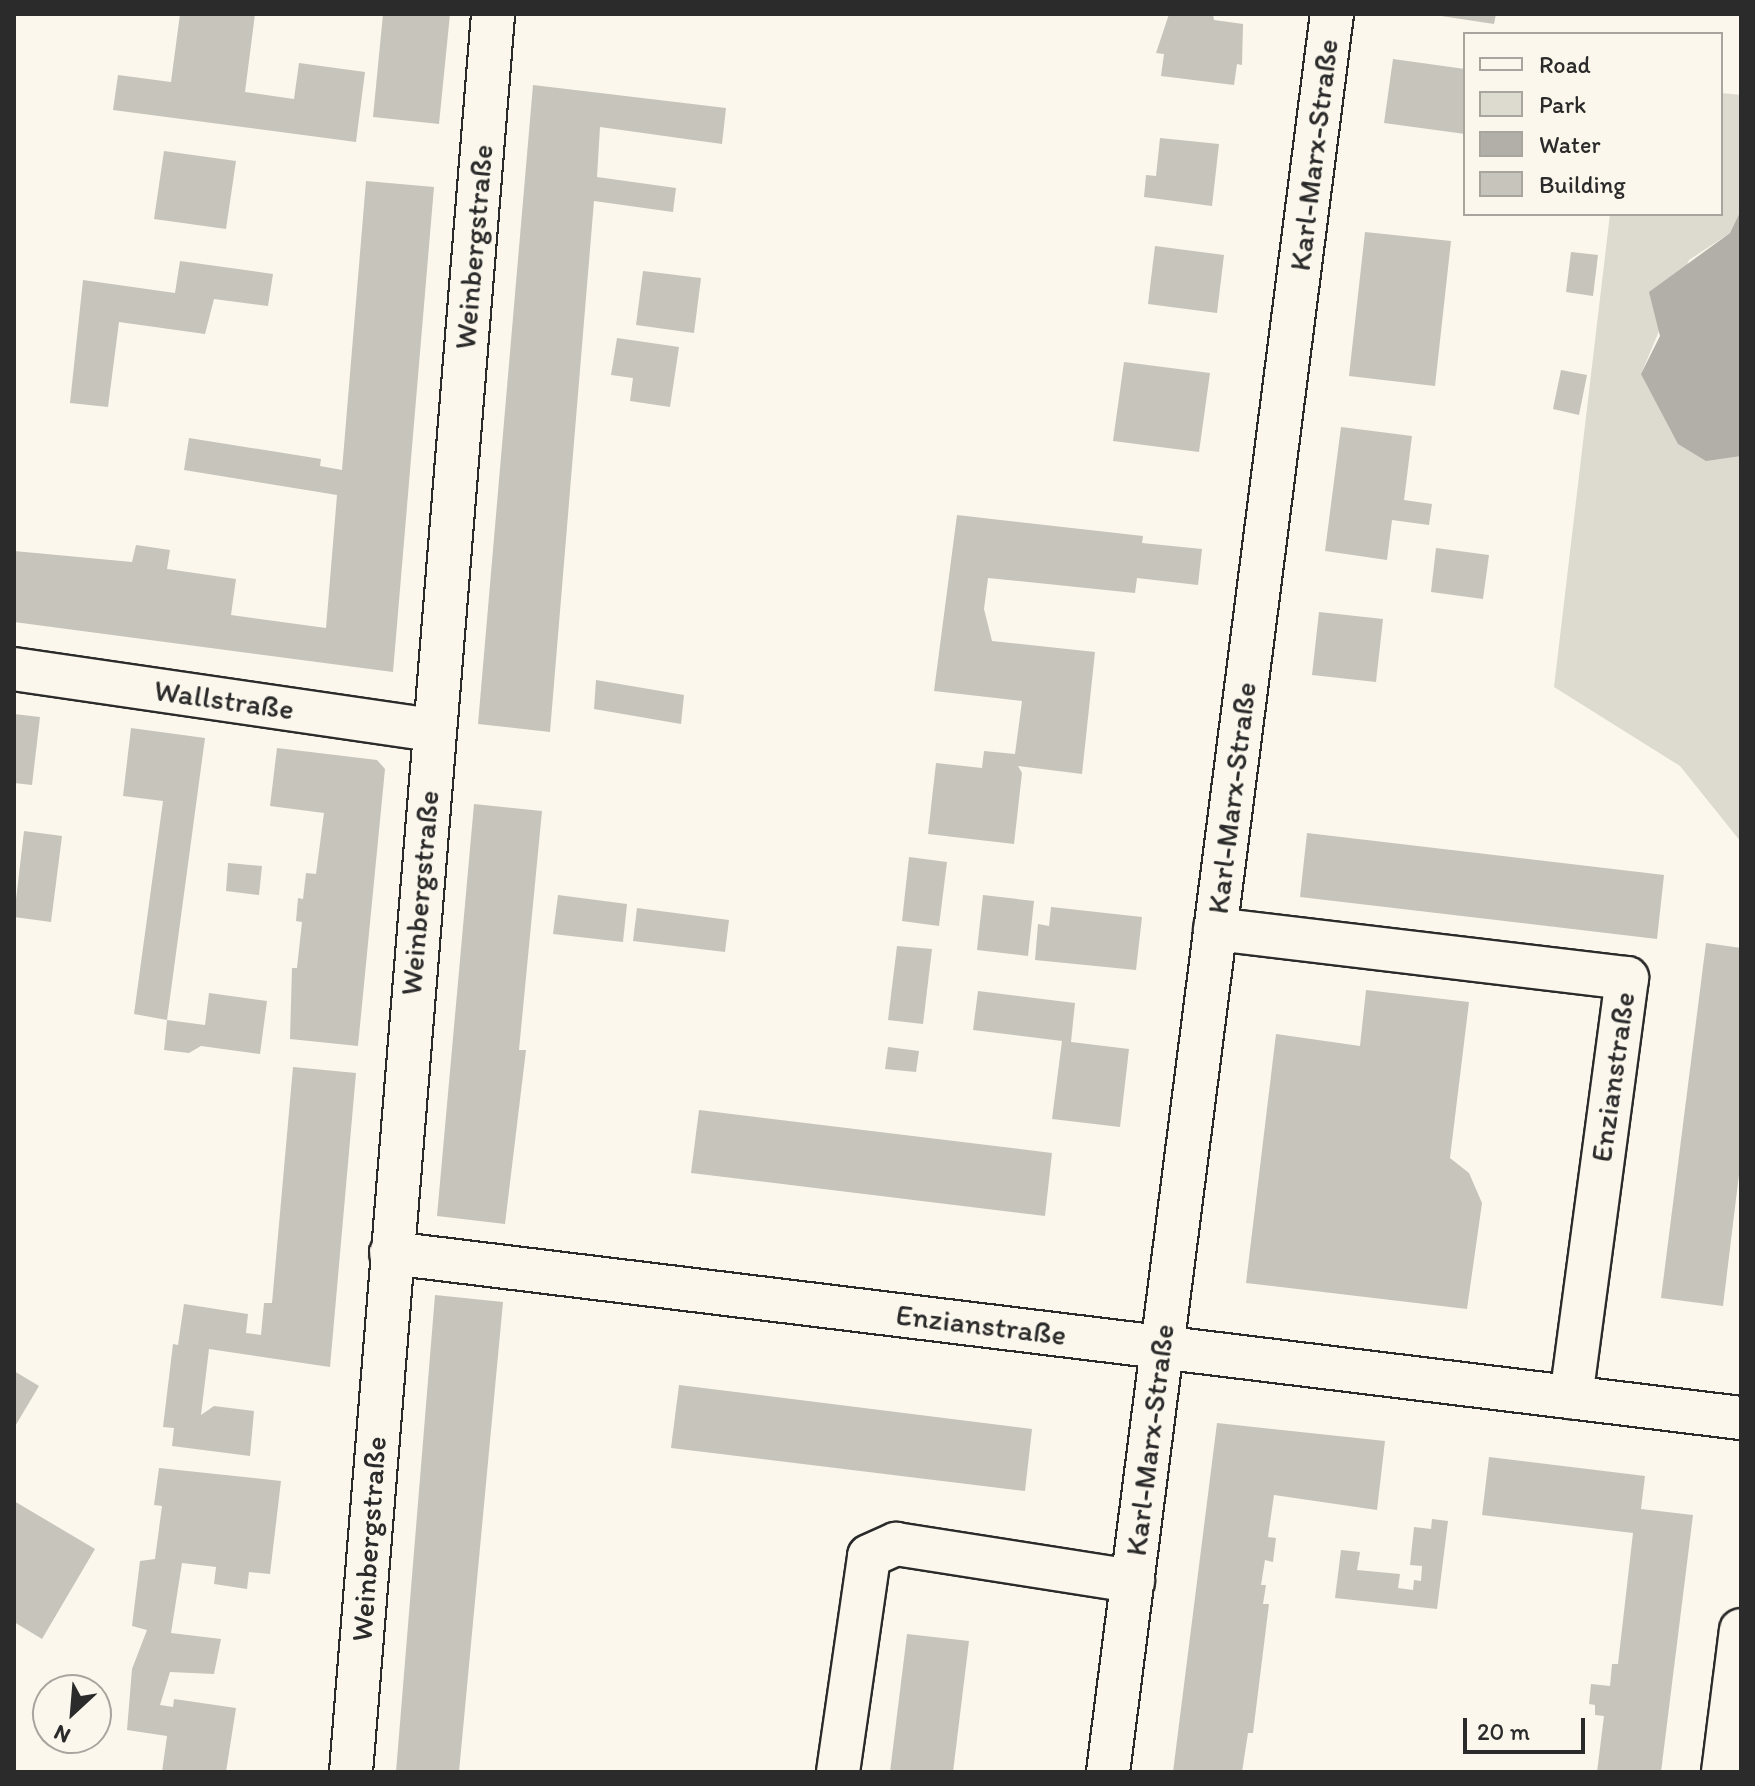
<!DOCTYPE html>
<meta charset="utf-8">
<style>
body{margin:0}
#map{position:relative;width:1755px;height:1786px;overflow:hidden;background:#fbf7ec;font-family:Itim,sans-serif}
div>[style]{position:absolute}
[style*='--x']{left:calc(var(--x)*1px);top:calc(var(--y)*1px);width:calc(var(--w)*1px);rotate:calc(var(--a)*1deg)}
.green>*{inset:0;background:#dddad0}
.water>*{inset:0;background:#b1afa7}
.building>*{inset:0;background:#c7c4bc}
.roads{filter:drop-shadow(2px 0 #2b2b2b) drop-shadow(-2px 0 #2b2b2b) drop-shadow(0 2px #2b2b2b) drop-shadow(0 -2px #2b2b2b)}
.minor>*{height:42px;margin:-21px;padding:0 21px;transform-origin:21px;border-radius:21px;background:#fbf7ec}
span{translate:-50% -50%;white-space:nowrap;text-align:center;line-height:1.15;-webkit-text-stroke:8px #fbf7ec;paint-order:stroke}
.street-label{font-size:30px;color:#2b2b2b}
.frame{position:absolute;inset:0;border:16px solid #2b2b2b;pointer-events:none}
.legend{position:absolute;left:1463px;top:32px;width:260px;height:184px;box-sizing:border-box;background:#fbf7ec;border:2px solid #a8a59f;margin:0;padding:10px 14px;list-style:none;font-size:24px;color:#2b2b2b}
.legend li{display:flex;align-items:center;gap:16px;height:40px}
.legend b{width:40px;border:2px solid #a8a59f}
.north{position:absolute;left:32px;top:1674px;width:80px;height:80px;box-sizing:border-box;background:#fbf7ec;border:2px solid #a8a59f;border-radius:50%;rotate:206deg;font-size:22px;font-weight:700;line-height:32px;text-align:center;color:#2b2b2b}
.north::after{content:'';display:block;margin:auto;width:28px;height:36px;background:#2b2b2b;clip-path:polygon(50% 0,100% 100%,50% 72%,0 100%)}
.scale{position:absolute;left:1463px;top:1718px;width:122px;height:36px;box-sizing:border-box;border:4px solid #2b2b2b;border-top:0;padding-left:10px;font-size:24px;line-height:28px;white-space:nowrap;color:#2b2b2b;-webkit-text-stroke:6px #fbf7ec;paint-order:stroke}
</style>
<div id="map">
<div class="green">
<i style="clip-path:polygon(1721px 93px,1741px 95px,1741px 210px,1730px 233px,1689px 260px,1641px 374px,1741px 456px,1741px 842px,1680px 766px,1554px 687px,1610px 214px,1721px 214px)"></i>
</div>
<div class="water">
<i style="clip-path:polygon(1741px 210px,1741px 456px,1706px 461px,1678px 444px,1641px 374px,1660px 336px,1649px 292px,1730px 233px)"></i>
</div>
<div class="building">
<i style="clip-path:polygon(180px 14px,255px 14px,245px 92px,294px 99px,299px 63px,365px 72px,356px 142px,113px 110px,118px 75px,171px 82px)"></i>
<i style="clip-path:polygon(383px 14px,450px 14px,439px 124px,373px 117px)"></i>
<i style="clip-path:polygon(1169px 14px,1213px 14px,1214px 20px,1243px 24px,1242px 65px,1237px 64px,1234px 85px,1161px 76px,1164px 54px,1156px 53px)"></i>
<i style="clip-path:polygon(1428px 14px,1496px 14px,1494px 24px)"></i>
<i style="clip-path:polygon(1393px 59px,1465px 69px,1465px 134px,1384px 123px)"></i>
<i style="clip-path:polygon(533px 85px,726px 108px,722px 144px,600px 127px,597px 177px,676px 188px,673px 212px,594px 201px,550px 732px,478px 724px)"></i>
<i style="clip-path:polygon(1160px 138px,1219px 144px,1212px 206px,1144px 197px,1146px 175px,1156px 176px)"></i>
<i style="clip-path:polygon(164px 151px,236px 161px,226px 229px,154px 219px)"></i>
<i style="clip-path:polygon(366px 181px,434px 187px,393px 672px,14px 622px,14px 551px,132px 562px,136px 545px,170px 550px,167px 569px,236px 579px,231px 615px,326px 628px,337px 495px,184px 470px,189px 438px,321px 459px,320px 466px,342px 470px)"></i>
<i style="clip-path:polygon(1365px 232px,1451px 241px,1435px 386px,1349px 376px)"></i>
<i style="clip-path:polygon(1155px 246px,1224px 255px,1217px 313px,1148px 304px)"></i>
<i style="clip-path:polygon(1571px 252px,1598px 255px,1593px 296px,1566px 292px)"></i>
<i style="clip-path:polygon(180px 261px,273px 274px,268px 306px,214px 299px,205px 334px,119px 322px,108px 407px,70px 403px,83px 280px,175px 293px)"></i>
<i style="clip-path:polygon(643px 271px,701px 278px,694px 333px,636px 325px)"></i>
<i style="clip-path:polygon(617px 338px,679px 347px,670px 407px,630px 401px,633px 378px,611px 375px)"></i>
<i style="clip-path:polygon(1124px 362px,1210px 373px,1199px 452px,1113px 441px)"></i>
<i style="clip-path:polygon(1561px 370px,1587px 375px,1579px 415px,1553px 409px)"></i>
<i style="clip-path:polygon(1341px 427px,1412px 436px,1404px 500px,1432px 504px,1429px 525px,1392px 520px,1387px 560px,1325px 551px)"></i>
<i style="clip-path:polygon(957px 515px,1143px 536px,1142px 543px,1202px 549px,1198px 585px,1137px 578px,1135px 593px,988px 578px,984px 609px,992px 641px,1095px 652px,1082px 774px,1018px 766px,1022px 773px,1014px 844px,928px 834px,936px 763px,982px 768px,984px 751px,1015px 754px,1022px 701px,934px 691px)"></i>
<i style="clip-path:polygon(1436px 548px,1489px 555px,1483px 599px,1431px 592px)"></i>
<i style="clip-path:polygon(1319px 612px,1383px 619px,1376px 682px,1312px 675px)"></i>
<i style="clip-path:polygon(596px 680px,684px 695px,681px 724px,594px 709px)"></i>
<i style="clip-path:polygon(14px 714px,40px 717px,32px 785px,14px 783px)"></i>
<i style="clip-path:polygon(131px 728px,205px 738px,167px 1020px,134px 1014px,163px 801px,123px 796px)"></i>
<i style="clip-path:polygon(277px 748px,377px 760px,385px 769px,358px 1046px,290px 1039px,292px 968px,297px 968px,302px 922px,296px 921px,298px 898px,303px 899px,306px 873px,316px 874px,324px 813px,270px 806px)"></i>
<i style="clip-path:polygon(474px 804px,542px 811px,519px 1050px,526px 1050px,505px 1224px,437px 1216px)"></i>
<i style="clip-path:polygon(24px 831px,62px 836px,51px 922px,14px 917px)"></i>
<i style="clip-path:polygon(1307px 833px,1664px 875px,1657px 939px,1300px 897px)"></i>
<i style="clip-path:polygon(909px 857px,947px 862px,939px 926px,902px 921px)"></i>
<i style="clip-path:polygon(228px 863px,262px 866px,259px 895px,226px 891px)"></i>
<i style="clip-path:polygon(558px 895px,627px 904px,623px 942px,553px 934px)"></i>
<i style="clip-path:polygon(983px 895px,1034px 901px,1028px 956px,977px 950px)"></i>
<i style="clip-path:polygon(1051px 907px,1142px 917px,1136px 970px,1035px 960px,1038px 924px,1049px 926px)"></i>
<i style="clip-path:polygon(637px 908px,729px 920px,725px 952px,633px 941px)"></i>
<i style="clip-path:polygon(1706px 943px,1741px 948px,1741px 1158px,1723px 1306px,1661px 1298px)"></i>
<i style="clip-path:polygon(897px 946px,932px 949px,923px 1024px,888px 1020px)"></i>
<i style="clip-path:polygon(1366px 990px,1469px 1002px,1450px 1158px,1469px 1173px,1482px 1203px,1467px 1309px,1246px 1283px,1276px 1034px,1360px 1046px)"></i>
<i style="clip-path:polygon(978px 991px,1075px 1003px,1071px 1042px,1129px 1049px,1120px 1127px,1052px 1119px,1062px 1041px,973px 1030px)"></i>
<i style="clip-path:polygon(209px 993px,267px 1001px,260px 1054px,201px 1046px,189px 1053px,164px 1050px,167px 1020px,205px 1025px)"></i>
<i style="clip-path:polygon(888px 1047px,919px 1051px,916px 1072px,885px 1069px)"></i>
<i style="clip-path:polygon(293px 1067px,356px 1073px,330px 1367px,209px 1349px,201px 1415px,214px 1406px,254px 1411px,250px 1456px,172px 1446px,174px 1428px,163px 1427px,173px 1344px,178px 1345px,184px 1304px,248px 1314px,246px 1333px,261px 1335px,264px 1303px,272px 1303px)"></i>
<i style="clip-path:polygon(699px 1110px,1052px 1153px,1045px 1216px,691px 1173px)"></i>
<i style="clip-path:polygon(435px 1295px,503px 1302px,459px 1772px,396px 1772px)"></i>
<i style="clip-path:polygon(14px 1371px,39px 1386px,14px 1428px)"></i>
<i style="clip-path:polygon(679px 1385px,1032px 1429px,1025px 1491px,671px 1448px)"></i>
<i style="clip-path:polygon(1217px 1423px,1385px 1441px,1377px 1510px,1274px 1495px,1268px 1537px,1276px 1538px,1273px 1562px,1265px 1560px,1261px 1585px,1266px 1585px,1263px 1604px,1269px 1604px,1253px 1733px,1248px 1733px,1242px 1772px,1173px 1772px)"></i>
<i style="clip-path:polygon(1489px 1457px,1645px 1476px,1641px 1509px,1693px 1515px,1661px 1772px,1597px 1772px,1604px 1716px,1595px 1715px,1595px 1705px,1589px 1704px,1591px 1684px,1610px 1686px,1612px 1664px,1618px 1664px,1633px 1533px,1482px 1515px)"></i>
<i style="clip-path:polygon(159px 1468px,281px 1481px,270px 1574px,249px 1572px,247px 1589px,214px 1584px,216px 1567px,182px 1563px,171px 1633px,221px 1639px,214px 1674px,170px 1672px,160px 1705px,173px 1707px,174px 1699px,236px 1708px,226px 1772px,162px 1772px,167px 1736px,127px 1730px,132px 1669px,147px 1630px,132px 1626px,140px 1561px,155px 1559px,162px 1506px,154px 1505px)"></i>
<i style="clip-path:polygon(14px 1501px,95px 1549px,42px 1639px,14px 1622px)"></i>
<i style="clip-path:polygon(1432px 1519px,1448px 1521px,1437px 1609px,1335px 1598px,1341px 1550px,1360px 1552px,1357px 1570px,1400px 1574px,1398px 1588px,1413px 1590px,1414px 1580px,1421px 1581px,1422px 1566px,1410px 1565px,1414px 1527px,1431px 1529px)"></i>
<i style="clip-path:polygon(907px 1634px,969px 1641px,953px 1772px,890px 1772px)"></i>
</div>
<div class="roads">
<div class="minor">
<i style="--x:14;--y:669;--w:424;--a:8.3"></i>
<i style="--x:1215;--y:929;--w:415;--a:6.8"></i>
<i style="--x:1627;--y:978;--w:423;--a:97.6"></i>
<i style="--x:391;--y:1253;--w:1360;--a:6.97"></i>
<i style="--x:351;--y:1772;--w:1764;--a:-85.38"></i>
<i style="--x:838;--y:1772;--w:218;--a:-81.8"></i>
<i style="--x:869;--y:1556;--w:30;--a:-24"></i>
<i style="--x:896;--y:1544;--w:240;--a:8.9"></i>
<i style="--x:1108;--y:1772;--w:1772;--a:-82.74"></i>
<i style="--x:1723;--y:1772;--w:143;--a:-82.8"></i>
</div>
</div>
<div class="street-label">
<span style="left:1314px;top:155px;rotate:-83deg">Karl-Marx-Straße</span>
<span style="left:474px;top:247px;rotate:-85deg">Weinbergstraße</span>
<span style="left:224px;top:700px;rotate:8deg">Wallstraße</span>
<span style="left:1232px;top:798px;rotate:-83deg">Karl-Marx-Straße</span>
<span style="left:420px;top:893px;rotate:-85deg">Weinbergstraße</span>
<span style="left:1613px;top:1077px;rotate:-82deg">Enzianstraße</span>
<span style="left:981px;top:1325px;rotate:7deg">Enzianstraße</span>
<span style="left:1150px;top:1440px;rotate:-83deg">Karl-Marx-Straße</span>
<span style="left:369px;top:1539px;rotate:-86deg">Weinbergstraße</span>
</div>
<div class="frame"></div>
<ul class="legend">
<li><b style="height:10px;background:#fbf7ec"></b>Road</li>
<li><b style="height:22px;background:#dddad0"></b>Park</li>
<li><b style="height:22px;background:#b1afa7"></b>Water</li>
<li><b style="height:22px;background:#c7c4bc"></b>Building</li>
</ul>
<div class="north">N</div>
<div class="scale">20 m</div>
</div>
